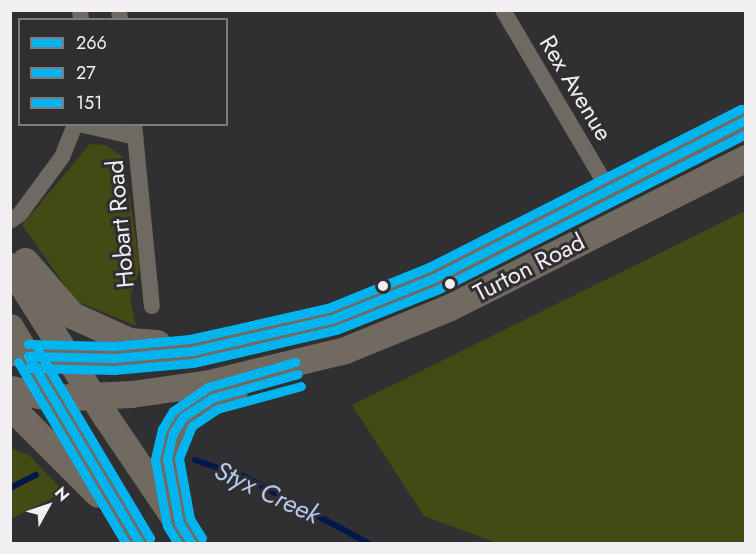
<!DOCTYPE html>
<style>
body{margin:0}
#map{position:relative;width:756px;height:554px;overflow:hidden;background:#302f31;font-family:Jost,sans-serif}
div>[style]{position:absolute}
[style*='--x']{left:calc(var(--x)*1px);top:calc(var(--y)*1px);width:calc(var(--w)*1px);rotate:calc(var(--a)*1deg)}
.green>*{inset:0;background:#434b14}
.stream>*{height:6px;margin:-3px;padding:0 3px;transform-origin:3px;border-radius:3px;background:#04174c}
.minor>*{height:16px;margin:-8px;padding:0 8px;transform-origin:8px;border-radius:8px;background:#6f6a61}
.primary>*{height:27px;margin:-13.5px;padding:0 13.5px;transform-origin:13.5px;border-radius:13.5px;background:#706a61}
.bus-1>*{height:9px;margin:-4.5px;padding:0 4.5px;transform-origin:4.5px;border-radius:4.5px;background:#00b5ef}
.bus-2>*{height:9px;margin:-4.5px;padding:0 4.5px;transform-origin:4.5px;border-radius:4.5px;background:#00b5ef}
.bus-3>*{height:9px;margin:-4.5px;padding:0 4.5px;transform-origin:4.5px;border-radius:4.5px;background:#00b5ef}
.dots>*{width:16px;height:16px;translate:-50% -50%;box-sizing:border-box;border:3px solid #312e32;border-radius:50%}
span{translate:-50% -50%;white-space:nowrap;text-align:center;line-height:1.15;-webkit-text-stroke:6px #312e32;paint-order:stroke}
.street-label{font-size:24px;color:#f2eff2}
.water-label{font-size:26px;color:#b4c9ee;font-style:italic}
.frame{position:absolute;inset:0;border:12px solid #f2eff2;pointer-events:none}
.legend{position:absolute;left:18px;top:18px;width:210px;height:108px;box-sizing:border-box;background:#312e32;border:2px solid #7e7b7f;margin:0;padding:8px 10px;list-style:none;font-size:18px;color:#f2eff2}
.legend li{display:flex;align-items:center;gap:12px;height:30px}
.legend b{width:30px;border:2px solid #7e7b7f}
.north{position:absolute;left:18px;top:476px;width:60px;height:60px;-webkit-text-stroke:4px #312e32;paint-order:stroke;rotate:50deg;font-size:16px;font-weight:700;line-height:24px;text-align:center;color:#f2eff2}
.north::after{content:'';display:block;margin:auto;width:21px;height:27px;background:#f2eff2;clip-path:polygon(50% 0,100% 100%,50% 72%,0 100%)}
</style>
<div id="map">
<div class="green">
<i style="clip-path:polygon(90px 144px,106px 145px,124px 158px,140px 268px,130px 297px,136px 326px,76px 301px,22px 225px)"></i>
<i style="clip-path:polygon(745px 211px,745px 543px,497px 543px,424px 516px,352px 405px)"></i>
<i style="clip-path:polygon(11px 448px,29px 455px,64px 492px,11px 519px)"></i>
</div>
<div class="stream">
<i style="--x:195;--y:460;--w:53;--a:18.8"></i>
<i style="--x:245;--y:477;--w:142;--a:28.2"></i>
<i style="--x:10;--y:488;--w:29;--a:-27"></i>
</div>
<div class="minor">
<i style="--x:80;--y:10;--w:10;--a:84"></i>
<i style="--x:119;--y:10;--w:10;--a:84"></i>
<i style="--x:503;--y:10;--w:209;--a:59.5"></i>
<i style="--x:79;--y:124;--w:58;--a:12.8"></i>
<i style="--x:134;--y:124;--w:183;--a:84.4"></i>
<i style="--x:10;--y:221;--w:12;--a:-35"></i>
<i style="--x:20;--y:214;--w:71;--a:-53.6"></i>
<i style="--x:62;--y:157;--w:35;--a:-68"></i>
</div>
<div class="primary">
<i style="--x:25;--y:261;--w:72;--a:49"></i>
<i style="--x:72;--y:315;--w:63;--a:24.5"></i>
<i style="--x:129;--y:341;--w:28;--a:4"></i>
<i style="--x:10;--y:266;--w:179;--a:57.6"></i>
<i style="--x:106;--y:417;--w:153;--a:55.9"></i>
<i style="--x:10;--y:327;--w:253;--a:59.1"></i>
<i style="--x:10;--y:352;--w:104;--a:3.3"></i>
<i style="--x:114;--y:358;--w:78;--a:-5.1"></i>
<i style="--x:192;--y:351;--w:144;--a:-12.9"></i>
<i style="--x:332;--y:319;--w:110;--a:-21.9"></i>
<i style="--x:434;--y:278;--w:350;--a:-26.9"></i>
<i style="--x:10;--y:389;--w:44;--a:11.8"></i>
<i style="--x:53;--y:398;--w:78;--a:-2.9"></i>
<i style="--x:131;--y:394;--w:79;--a:-8"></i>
<i style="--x:209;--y:383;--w:140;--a:-13.6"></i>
<i style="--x:345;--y:350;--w:111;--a:-22.2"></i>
<i style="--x:448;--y:308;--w:334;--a:-26.7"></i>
<i style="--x:10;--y:406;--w:124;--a:45"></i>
<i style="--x:178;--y:513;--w:56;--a:-101.3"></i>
<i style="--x:167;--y:458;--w:26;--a:-77"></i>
<i style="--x:173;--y:433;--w:29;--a:-55"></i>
<i style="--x:190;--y:409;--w:13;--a:-32"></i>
<i style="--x:201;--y:402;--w:34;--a:-17"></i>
</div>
<div class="bus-1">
<i style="--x:28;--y:356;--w:86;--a:1.3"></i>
<i style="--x:114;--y:358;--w:78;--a:-5.1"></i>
<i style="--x:192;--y:351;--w:144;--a:-12.9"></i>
<i style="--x:332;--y:319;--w:110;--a:-21.9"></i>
<i style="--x:434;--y:278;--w:350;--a:-26.9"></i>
<i style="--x:28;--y:356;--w:219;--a:59.2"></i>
<i style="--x:192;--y:544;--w:25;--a:-122"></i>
<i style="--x:179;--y:523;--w:66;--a:-100.5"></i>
<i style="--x:167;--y:458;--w:26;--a:-77"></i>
<i style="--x:173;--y:433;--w:19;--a:-58"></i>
<i style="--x:183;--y:417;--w:35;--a:-33"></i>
<i style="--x:212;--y:398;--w:89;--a:-15.6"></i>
</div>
<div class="bus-2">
<i style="--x:18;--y:362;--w:212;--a:59.3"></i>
<i style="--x:28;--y:368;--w:86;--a:1.3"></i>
<i style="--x:114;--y:370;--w:79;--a:-5.1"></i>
<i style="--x:193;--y:363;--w:147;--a:-13"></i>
<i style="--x:336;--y:330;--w:111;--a:-21.7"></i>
<i style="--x:439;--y:289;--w:344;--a:-26.8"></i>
<i style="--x:202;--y:538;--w:22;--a:-122"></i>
<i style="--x:190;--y:519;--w:62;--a:-100.2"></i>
<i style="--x:179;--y:458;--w:35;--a:-68"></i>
<i style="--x:192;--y:426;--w:30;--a:-34"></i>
<i style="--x:217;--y:409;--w:87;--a:-15.3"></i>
</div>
<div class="bus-3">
<i style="--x:28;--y:344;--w:86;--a:1.3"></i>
<i style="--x:114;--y:346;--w:76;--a:-5.3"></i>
<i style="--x:190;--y:339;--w:141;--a:-12.7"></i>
<i style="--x:328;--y:308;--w:109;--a:-22.1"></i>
<i style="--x:429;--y:267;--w:350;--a:-26.9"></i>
<i style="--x:38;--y:350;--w:219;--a:59.2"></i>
<i style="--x:178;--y:544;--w:21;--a:-121"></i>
<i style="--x:167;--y:526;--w:68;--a:-100.2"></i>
<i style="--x:155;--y:459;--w:31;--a:-77"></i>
<i style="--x:162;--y:429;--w:21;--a:-59"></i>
<i style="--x:173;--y:411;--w:42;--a:-34.4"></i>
<i style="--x:208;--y:387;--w:91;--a:-16"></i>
</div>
<div class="dots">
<i style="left:450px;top:284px;background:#f2eff2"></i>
<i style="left:383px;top:286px;background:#f2eff2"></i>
</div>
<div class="street-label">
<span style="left:576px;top:88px;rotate:59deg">Rex Avenue</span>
<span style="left:120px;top:224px;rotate:-95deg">Hobart Road</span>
<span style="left:529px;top:267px;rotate:-27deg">Turton Road</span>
</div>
<div class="water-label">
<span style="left:267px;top:493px;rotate:25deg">Styx Creek</span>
</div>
<div class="frame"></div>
<ul class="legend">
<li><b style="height:8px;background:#00b5ef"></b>266</li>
<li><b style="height:8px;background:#00b5ef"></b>27</li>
<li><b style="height:8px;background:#00b5ef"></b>151</li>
</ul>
<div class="north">N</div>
</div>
